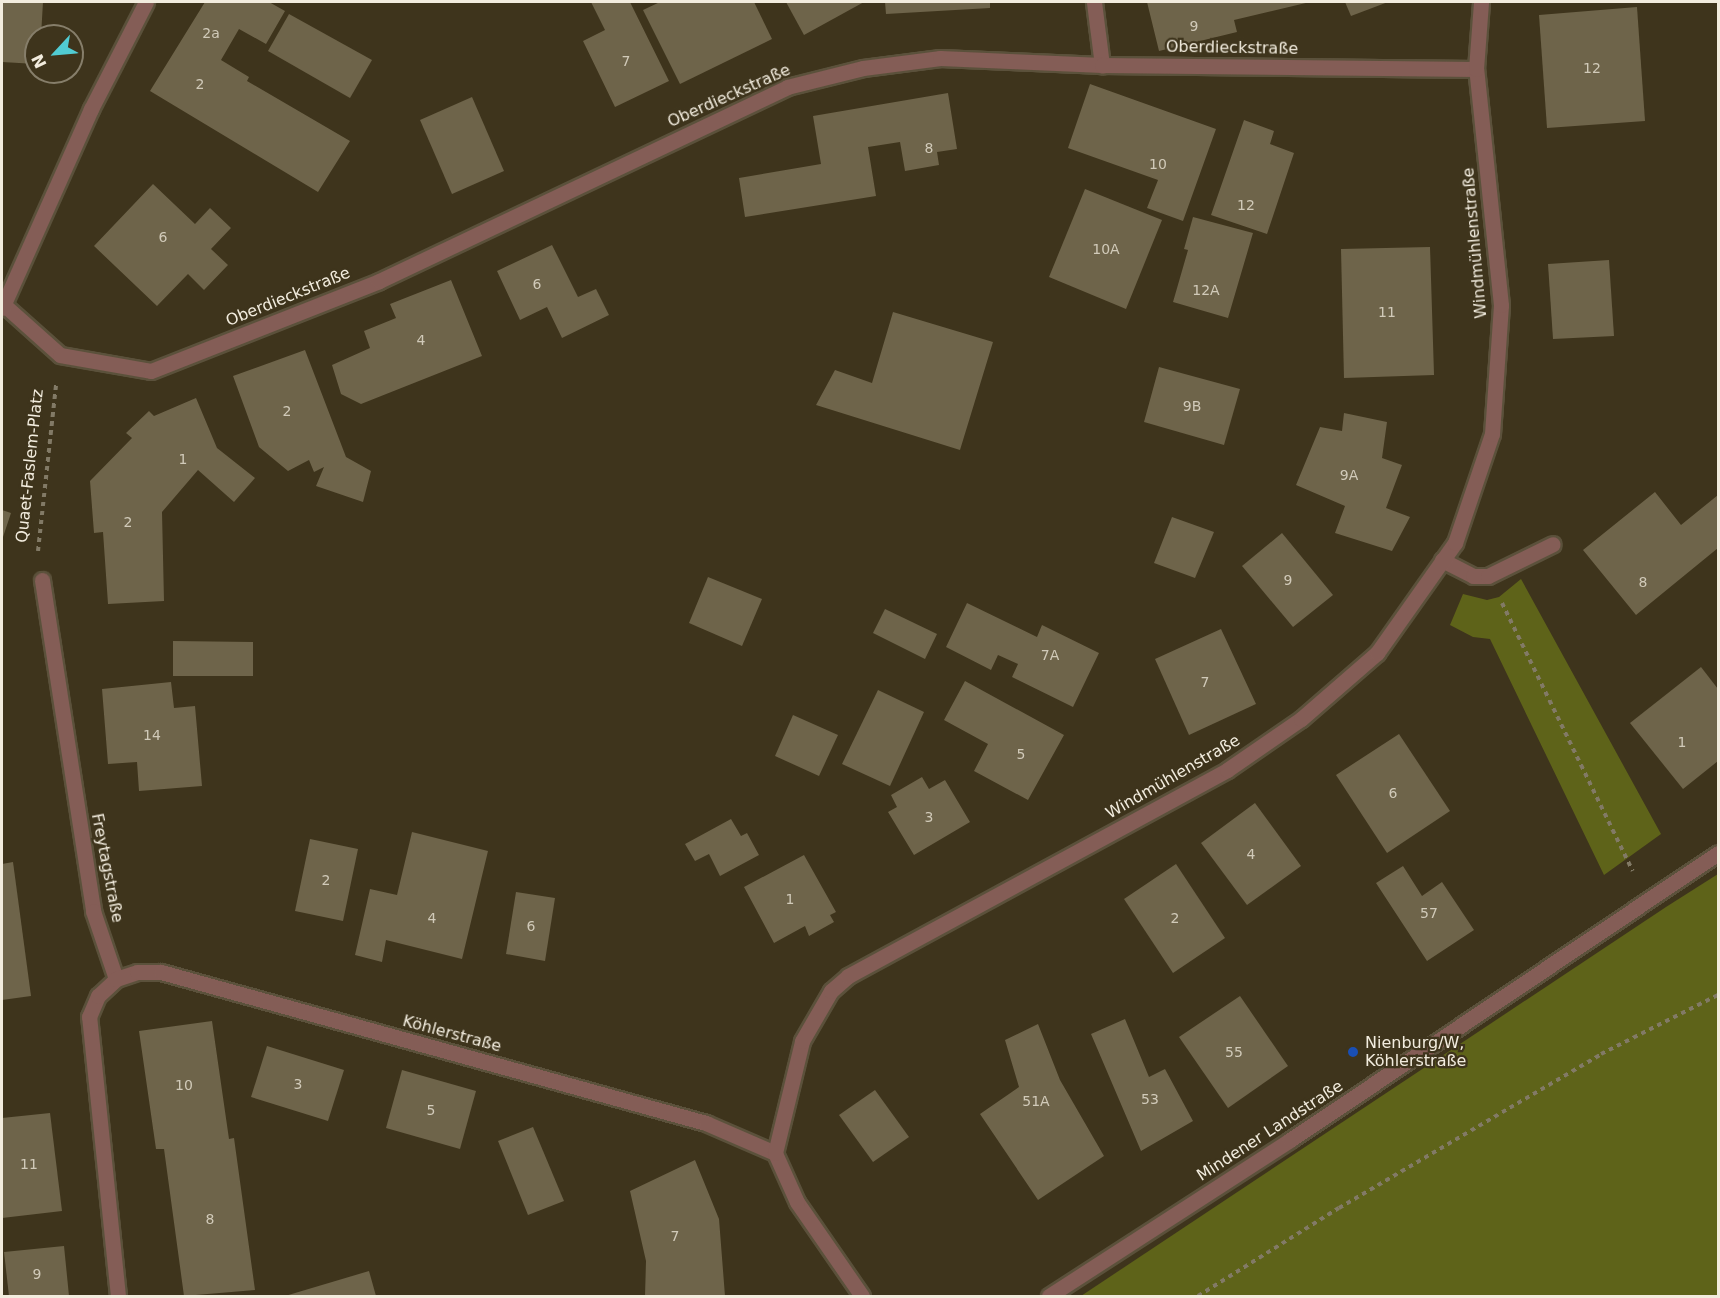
<!DOCTYPE html>
<meta charset="utf-8">
<style>
body{margin:0}
#map{position:relative;width:1720px;height:1298px;overflow:hidden;background:#3e341c;font-family:"DejaVu Sans",sans-serif}
div>[style]{position:absolute}
[style*='--x']{left:calc(var(--x)*1px);top:calc(var(--y)*1px);width:calc(var(--w)*1px);rotate:calc(var(--a)*1deg)}
.green>*{inset:0;background:#5e6319}
.building>*{inset:0;background:#6e644a}
.path>*{height:4px;margin-top:-2px;transform-origin:0;background:repeating-linear-gradient(90deg,#827a66 0 4.5px,transparent 0 9px)}
.roads{filter:drop-shadow(2px 0 #5b513b) drop-shadow(-2px 0 #5b513b) drop-shadow(0 2px #5b513b) drop-shadow(0 -2px #5b513b)}
.service>*{height:15px;margin:-7.5px;padding:0 7.5px;transform-origin:7.5px;border-radius:7.5px;background:#845d56}
.minor>*{height:15px;margin:-7.5px;padding:0 7.5px;transform-origin:7.5px;border-radius:7.5px;background:#845d56}
.dots>*{width:16px;height:16px;translate:-50% -50%;box-sizing:border-box;border:3px solid #3e341c;border-radius:50%}
span{translate:-50% -50%;white-space:nowrap;text-align:center;line-height:1.15;-webkit-text-stroke:4.5px #3e341c;paint-order:stroke}
.number-label{font-size:14px;color:#d1cab9}
.number-label span{-webkit-text-stroke-width:0}
.street-label{font-size:16px;color:#f2ecde}
.poi-label{font-size:16px;color:#f2ecde}
.left{translate:0 -50%;text-align:left}
.frame{position:absolute;inset:0;border:3px solid #f2ecde;pointer-events:none}
.north{position:absolute;left:24px;top:24px;width:60px;height:60px;box-sizing:border-box;background:#3e341c;border:2px solid #867e6a;border-radius:50%;rotate:244deg;font-size:16px;font-weight:700;line-height:24px;text-align:center;color:#f2ecde}
.north::after{content:'';display:block;margin:auto;width:21px;height:27px;background:#51ccd3;clip-path:polygon(50% 0,100% 100%,50% 72%,0 100%)}
</style>
<div id="map">
<div class="green">
<i style="clip-path:polygon(1521px 579px,1661px 834px,1604px 875px,1490px 639px,1473px 637px,1450px 625px,1463px 594px,1487px 600px,1499px 597px)"></i>
<i style="clip-path:polygon(1718px 874px,1718px 1296px,1081px 1296px,1666px 907px)"></i>
</div>
<div class="building">
<i style="clip-path:polygon(2px 2px,43px 2px,41px 36px,36px 36px,36px 64px,2px 62px)"></i>
<i style="clip-path:polygon(205px 2px,269px 2px,285px 11px,266px 44px,239px 29px,221px 60px,249px 77px,247px 81px,350px 141px,318px 192px,150px 91px)"></i>
<i style="clip-path:polygon(591px 2px,630px 2px,669px 81px,615px 107px,583px 41px,605px 30px)"></i>
<i style="clip-path:polygon(660px 2px,754px 2px,772px 39px,680px 84px,643px 10px)"></i>
<i style="clip-path:polygon(786px 2px,864px 2px,804px 35px)"></i>
<i style="clip-path:polygon(885px 2px,990px 2px,990px 8px,886px 14px)"></i>
<i style="clip-path:polygon(1147px 2px,1310px 2px,1234px 20px,1237px 32px,1159px 51px)"></i>
<i style="clip-path:polygon(1345px 2px,1388px 2px,1351px 16px)"></i>
<i style="clip-path:polygon(1637px 7px,1645px 121px,1547px 128px,1539px 15px)"></i>
<i style="clip-path:polygon(289px 14px,372px 60px,350px 98px,268px 51px)"></i>
<i style="clip-path:polygon(1090px 84px,1216px 129px,1183px 221px,1147px 208px,1158px 180px,1068px 148px)"></i>
<i style="clip-path:polygon(948px 93px,957px 149px,937px 152px,939px 165px,905px 171px,900px 142px,868px 147px,876px 196px,745px 217px,739px 178px,821px 164px,813px 116px)"></i>
<i style="clip-path:polygon(472px 97px,504px 171px,452px 194px,420px 120px)"></i>
<i style="clip-path:polygon(1244px 120px,1274px 131px,1270px 144px,1294px 153px,1267px 234px,1211px 215px)"></i>
<i style="clip-path:polygon(153px 184px,195px 224px,210px 208px,231px 228px,211px 249px,228px 265px,204px 290px,188px 274px,157px 306px,94px 246px)"></i>
<i style="clip-path:polygon(1085px 189px,1162px 220px,1126px 309px,1049px 277px)"></i>
<i style="clip-path:polygon(1193px 217px,1253px 233px,1228px 318px,1173px 302px,1188px 250px,1184px 249px)"></i>
<i style="clip-path:polygon(552px 245px,578px 297px,596px 289px,609px 315px,562px 338px,547px 307px,520px 320px,497px 271px)"></i>
<i style="clip-path:polygon(1430px 247px,1434px 375px,1344px 378px,1341px 249px)"></i>
<i style="clip-path:polygon(1609px 260px,1614px 336px,1553px 339px,1548px 264px)"></i>
<i style="clip-path:polygon(451px 280px,482px 356px,361px 404px,341px 394px,332px 365px,370px 348px,364px 331px,396px 318px,390px 304px)"></i>
<i style="clip-path:polygon(893px 312px,993px 342px,960px 450px,816px 405px,835px 370px,872px 383px)"></i>
<i style="clip-path:polygon(305px 350px,346px 457px,371px 471px,363px 502px,316px 486px,324px 467px,314px 472px,309px 460px,288px 471px,259px 447px,233px 376px)"></i>
<i style="clip-path:polygon(1159px 367px,1240px 389px,1224px 445px,1144px 422px)"></i>
<i style="clip-path:polygon(196px 398px,217px 448px,255px 478px,234px 502px,198px 470px,162px 512px,164px 601px,108px 604px,103px 532px,94px 533px,90px 481px,132px 438px,126px 433px,149px 411px,154px 416px)"></i>
<i style="clip-path:polygon(1344px 413px,1387px 422px,1382px 458px,1402px 465px,1386px 508px,1410px 517px,1392px 551px,1335px 533px,1345px 506px,1296px 485px,1320px 427px,1342px 431px)"></i>
<i style="clip-path:polygon(1655px 492px,1681px 525px,1718px 495px,1718px 548px,1636px 615px,1583px 550px)"></i>
<i style="clip-path:polygon(2px 510px,11px 513px,2px 540px)"></i>
<i style="clip-path:polygon(1172px 517px,1214px 532px,1195px 578px,1154px 563px)"></i>
<i style="clip-path:polygon(1282px 533px,1333px 595px,1293px 627px,1242px 566px)"></i>
<i style="clip-path:polygon(708px 577px,762px 599px,742px 646px,689px 623px)"></i>
<i style="clip-path:polygon(967px 603px,1037px 637px,1042px 625px,1099px 653px,1073px 707px,1012px 677px,1018px 664px,998px 655px,991px 670px,946px 647px)"></i>
<i style="clip-path:polygon(885px 609px,937px 634px,925px 659px,873px 633px)"></i>
<i style="clip-path:polygon(1221px 629px,1256px 704px,1189px 735px,1155px 659px)"></i>
<i style="clip-path:polygon(173px 641px,253px 642px,253px 676px,173px 676px)"></i>
<i style="clip-path:polygon(1701px 667px,1718px 689px,1718px 761px,1683px 789px,1630px 723px)"></i>
<i style="clip-path:polygon(965px 681px,1064px 735px,1028px 800px,974px 771px,988px 744px,944px 720px)"></i>
<i style="clip-path:polygon(171px 682px,174px 708px,195px 706px,202px 786px,139px 791px,137px 762px,108px 764px,102px 689px)"></i>
<i style="clip-path:polygon(878px 690px,924px 712px,890px 786px,842px 764px)"></i>
<i style="clip-path:polygon(793px 715px,838px 735px,819px 776px,775px 756px)"></i>
<i style="clip-path:polygon(1399px 734px,1450px 811px,1387px 853px,1336px 775px)"></i>
<i style="clip-path:polygon(922px 777px,929px 789px,945px 780px,970px 822px,914px 855px,888px 812px,897px 807px,891px 795px)"></i>
<i style="clip-path:polygon(1255px 803px,1301px 866px,1247px 905px,1201px 843px)"></i>
<i style="clip-path:polygon(731px 819px,741px 836px,747px 833px,759px 855px,720px 876px,709px 854px,695px 861px,685px 844px)"></i>
<i style="clip-path:polygon(412px 832px,488px 851px,462px 959px,386px 940px,382px 962px,355px 955px,370px 889px,397px 895px)"></i>
<i style="clip-path:polygon(310px 839px,358px 849px,343px 921px,295px 911px)"></i>
<i style="clip-path:polygon(804px 855px,836px 912px,830px 915px,834px 922px,809px 936px,805px 926px,774px 943px,744px 887px)"></i>
<i style="clip-path:polygon(13px 862px,31px 996px,2px 1000px,2px 864px)"></i>
<i style="clip-path:polygon(1176px 864px,1225px 938px,1173px 973px,1124px 899px)"></i>
<i style="clip-path:polygon(1403px 866px,1422px 896px,1442px 882px,1474px 930px,1427px 961px,1376px 883px)"></i>
<i style="clip-path:polygon(516px 892px,555px 898px,545px 961px,506px 954px)"></i>
<i style="clip-path:polygon(1240px 996px,1288px 1066px,1228px 1108px,1179px 1037px)"></i>
<i style="clip-path:polygon(1125px 1019px,1149px 1077px,1165px 1069px,1193px 1121px,1141px 1151px,1091px 1034px)"></i>
<i style="clip-path:polygon(212px 1021px,229px 1139px,234px 1138px,255px 1290px,184px 1296px,164px 1149px,156px 1149px,139px 1031px)"></i>
<i style="clip-path:polygon(1038px 1024px,1060px 1080px,1104px 1156px,1038px 1200px,980px 1114px,1019px 1087px,1005px 1040px)"></i>
<i style="clip-path:polygon(267px 1046px,344px 1070px,328px 1121px,251px 1097px)"></i>
<i style="clip-path:polygon(402px 1070px,476px 1091px,460px 1149px,386px 1128px)"></i>
<i style="clip-path:polygon(875px 1090px,909px 1137px,873px 1162px,839px 1115px)"></i>
<i style="clip-path:polygon(50px 1113px,62px 1211px,2px 1218px,2px 1118px)"></i>
<i style="clip-path:polygon(533px 1127px,564px 1201px,528px 1215px,498px 1141px)"></i>
<i style="clip-path:polygon(695px 1160px,719px 1219px,725px 1296px,645px 1296px,646px 1261px,630px 1191px)"></i>
<i style="clip-path:polygon(64px 1246px,69px 1296px,9px 1296px,4px 1252px)"></i>
<i style="clip-path:polygon(369px 1271px,376px 1296px,285px 1296px)"></i>
</div>
<div class="path">
<i style="--x:38;--y:551;--w:167;--a:-83.8"></i>
<i style="--x:1502;--y:603;--w:298;--a:64"></i>
<i style="--x:1198;--y:1296;--w:166;--a:-32"></i>
<i style="--x:1339;--y:1208;--w:304;--a:-30.4"></i>
<i style="--x:1601;--y:1054;--w:131;--a:-26.8"></i>
</div>
<div class="roads">
<div class="service">
<i style="--x:1442;--y:560;--w:35;--a:27"></i>
<i style="--x:1473;--y:576;--w:15;--a:0"></i>
<i style="--x:1488;--y:576;--w:72;--a:-26.2"></i>
</div>
<div class="minor">
<i style="--x:1094;--y:2;--w:64;--a:82.8"></i>
<i style="--x:3;--y:304;--w:76;--a:41.8"></i>
<i style="--x:60;--y:355;--w:92;--a:10"></i>
<i style="--x:151;--y:371;--w:245;--a:-21.5"></i>
<i style="--x:379;--y:281;--w:452;--a:-25.4"></i>
<i style="--x:787;--y:87;--w:78;--a:-14"></i>
<i style="--x:863;--y:68;--w:78;--a:-7.4"></i>
<i style="--x:940;--y:58;--w:162;--a:2.5"></i>
<i style="--x:1102;--y:65;--w:374;--a:0.6"></i>
<i style="--x:2;--y:308;--w:218;--a:-65.9"></i>
<i style="--x:91;--y:109;--w:120;--a:-62.8"></i>
<i style="--x:42;--y:580;--w:335;--a:81.2"></i>
<i style="--x:93;--y:911;--w:72;--a:71.3"></i>
<i style="--x:118;--y:1296;--w:281;--a:-95.9"></i>
<i style="--x:89;--y:1017;--w:23;--a:-67"></i>
<i style="--x:98;--y:996;--w:25;--a:-43"></i>
<i style="--x:116;--y:979;--w:22;--a:-18"></i>
<i style="--x:137;--y:972;--w:24;--a:0"></i>
<i style="--x:161;--y:972;--w:566;--a:15.49"></i>
<i style="--x:706;--y:1123;--w:75;--a:23.5"></i>
<i style="--x:862;--y:1296;--w:114;--a:-124.7"></i>
<i style="--x:797;--y:1202;--w:54;--a:-114.2"></i>
<i style="--x:775;--y:1153;--w:115;--a:-76.4"></i>
<i style="--x:802;--y:1041;--w:58;--a:-59.9"></i>
<i style="--x:831;--y:991;--w:23;--a:-41"></i>
<i style="--x:848;--y:976;--w:431;--a:-28.5"></i>
<i style="--x:1227;--y:770;--w:90;--a:-34.6"></i>
<i style="--x:1301;--y:719;--w:101;--a:-41"></i>
<i style="--x:1377;--y:653;--w:135;--a:-54.7"></i>
<i style="--x:1455;--y:543;--w:115;--a:-71.3"></i>
<i style="--x:1492;--y:434;--w:129;--a:-86"></i>
<i style="--x:1501;--y:305;--w:237;--a:-96"></i>
<i style="--x:1476;--y:69;--w:67;--a:-85.7"></i>
<i style="--x:1049;--y:1296;--w:287;--a:-32.9"></i>
<i style="--x:1290;--y:1140;--w:515;--a:-33.84"></i>
</div>
</div>
<div class="dots">
<i style="left:1353px;top:1052px;background:#1a4fb4"></i>
</div>
<div class="number-label">
<span style="left:1194px;top:26px">9</span>
<span style="left:211px;top:33px">2a</span>
<span style="left:626px;top:61px">7</span>
<span style="left:1592px;top:68px">12</span>
<span style="left:200px;top:84px">2</span>
<span style="left:929px;top:148px">8</span>
<span style="left:1158px;top:164px">10</span>
<span style="left:1246px;top:205px">12</span>
<span style="left:163px;top:237px">6</span>
<span style="left:1106px;top:249px">10A</span>
<span style="left:537px;top:284px">6</span>
<span style="left:1206px;top:290px">12A</span>
<span style="left:1387px;top:312px">11</span>
<span style="left:421px;top:340px">4</span>
<span style="left:1192px;top:406px">9B</span>
<span style="left:287px;top:411px">2</span>
<span style="left:183px;top:459px">1</span>
<span style="left:1349px;top:475px">9A</span>
<span style="left:128px;top:522px">2</span>
<span style="left:1288px;top:580px">9</span>
<span style="left:1643px;top:582px">8</span>
<span style="left:1050px;top:655px">7A</span>
<span style="left:1205px;top:682px">7</span>
<span style="left:152px;top:735px">14</span>
<span style="left:1682px;top:742px">1</span>
<span style="left:1021px;top:754px">5</span>
<span style="left:1393px;top:793px">6</span>
<span style="left:929px;top:817px">3</span>
<span style="left:1251px;top:854px">4</span>
<span style="left:326px;top:880px">2</span>
<span style="left:790px;top:899px">1</span>
<span style="left:1429px;top:913px">57</span>
<span style="left:432px;top:918px">4</span>
<span style="left:1175px;top:918px">2</span>
<span style="left:531px;top:926px">6</span>
<span style="left:1234px;top:1052px">55</span>
<span style="left:298px;top:1084px">3</span>
<span style="left:184px;top:1085px">10</span>
<span style="left:1150px;top:1099px">53</span>
<span style="left:1036px;top:1101px">51A</span>
<span style="left:431px;top:1110px">5</span>
<span style="left:29px;top:1164px">11</span>
<span style="left:210px;top:1219px">8</span>
<span style="left:675px;top:1236px">7</span>
<span style="left:37px;top:1274px">9</span>
</div>
<div class="street-label">
<span style="left:1232px;top:48px;rotate:1deg">Oberdieckstraße</span>
<span style="left:729px;top:96px;rotate:-24deg">Oberdieckstraße</span>
<span style="left:1475px;top:243px;rotate:-95deg">Windmühlenstraße</span>
<span style="left:288px;top:297px;rotate:-22deg">Oberdieckstraße</span>
<span style="left:30px;top:466px;rotate:-84deg">Quaet-Faslem-Platz</span>
<span style="left:1173px;top:777px;rotate:-30deg">Windmühlenstraße</span>
<span style="left:107px;top:868px;rotate:79deg">Freytagstraße</span>
<span style="left:452px;top:1034px;rotate:15deg">Köhlerstraße</span>
<span style="left:1270px;top:1131px;rotate:-33deg">Mindener Landstraße</span>
</div>
<div class="poi-label">
<span class="left" style="left:1365px;top:1052px">Nienburg/W,<br>Köhlerstraße</span>
</div>
<div class="frame"></div>
<div class="north">N</div>
</div>
